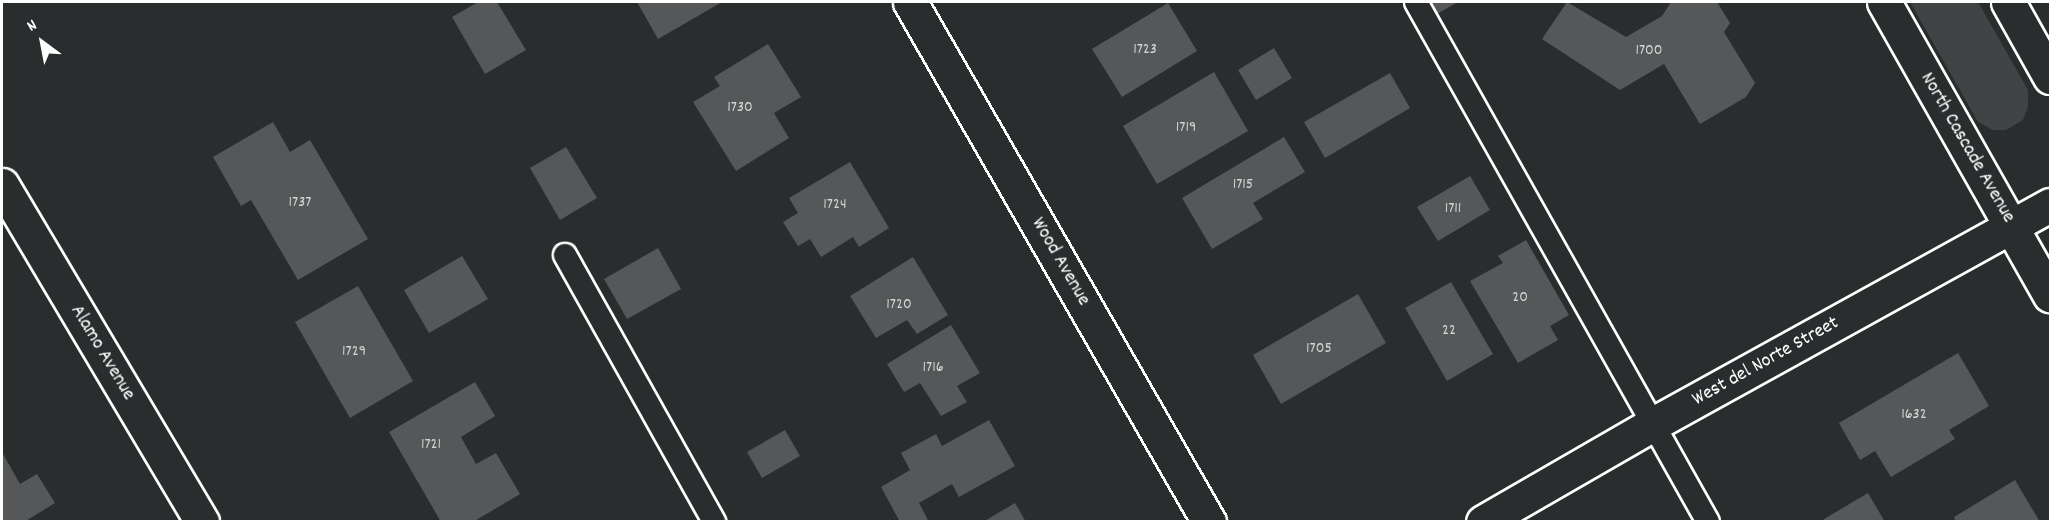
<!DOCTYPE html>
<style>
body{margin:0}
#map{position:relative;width:2052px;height:523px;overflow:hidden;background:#2a2d2e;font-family:Dekko,sans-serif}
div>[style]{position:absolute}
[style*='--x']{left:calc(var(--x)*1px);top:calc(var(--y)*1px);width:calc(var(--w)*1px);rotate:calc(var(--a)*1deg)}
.green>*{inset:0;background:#414445}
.building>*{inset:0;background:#555758}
.roads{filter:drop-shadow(2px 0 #fff) drop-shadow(-2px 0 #fff) drop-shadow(0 2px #fff) drop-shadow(0 -2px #fff)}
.service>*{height:22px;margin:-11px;padding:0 11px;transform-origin:11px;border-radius:11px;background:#2a2d2e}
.minor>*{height:33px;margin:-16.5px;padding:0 16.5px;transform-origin:16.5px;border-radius:16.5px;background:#2a2d2e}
.secondary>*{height:33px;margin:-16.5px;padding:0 16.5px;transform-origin:16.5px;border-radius:16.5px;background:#2a2d2e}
span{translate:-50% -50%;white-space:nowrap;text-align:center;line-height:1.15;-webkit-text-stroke:5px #2a2d2e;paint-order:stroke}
.number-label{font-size:16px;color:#d4d5d5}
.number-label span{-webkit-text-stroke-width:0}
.street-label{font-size:20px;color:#fff}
.frame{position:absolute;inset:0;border:3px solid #fff;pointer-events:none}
.north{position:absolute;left:12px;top:12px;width:60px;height:60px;-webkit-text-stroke:4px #2a2d2e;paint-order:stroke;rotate:328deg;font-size:16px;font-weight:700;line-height:24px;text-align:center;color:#fff}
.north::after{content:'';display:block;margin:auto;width:21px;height:27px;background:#fff;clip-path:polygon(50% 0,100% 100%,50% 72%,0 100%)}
</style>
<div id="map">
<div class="green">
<i style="clip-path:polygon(1910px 2px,1978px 2px,2028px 90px,2028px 107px,2023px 120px,2006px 130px,1993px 130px,1978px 122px)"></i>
</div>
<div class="building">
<i style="clip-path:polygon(478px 2px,497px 2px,526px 50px,485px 74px,452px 17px)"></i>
<i style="clip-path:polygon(637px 2px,722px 2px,658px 39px)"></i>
<i style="clip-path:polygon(1430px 2px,1458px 2px,1437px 14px)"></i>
<i style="clip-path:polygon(1567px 2px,1626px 37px,1662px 16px,1671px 2px,1717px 2px,1730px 23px,1724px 32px,1755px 83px,1746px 97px,1700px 124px,1664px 64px,1620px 90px,1542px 39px)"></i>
<i style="clip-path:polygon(1168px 3px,1197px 51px,1122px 97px,1092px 49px)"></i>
<i style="clip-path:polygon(768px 44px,801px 97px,774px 113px,789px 138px,736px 171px,693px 102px,720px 86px,714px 77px)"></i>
<i style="clip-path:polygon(1274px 48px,1292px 78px,1256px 100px,1238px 70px)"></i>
<i style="clip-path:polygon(1214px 72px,1248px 131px,1157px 184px,1123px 126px)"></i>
<i style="clip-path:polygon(1390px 73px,1410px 108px,1325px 158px,1304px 122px)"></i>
<i style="clip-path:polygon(273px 122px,290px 152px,310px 140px,368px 239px,298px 280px,251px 200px,241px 206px,213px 157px)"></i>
<i style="clip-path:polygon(1284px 137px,1305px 172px,1253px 203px,1263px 219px,1212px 249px,1182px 198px)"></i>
<i style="clip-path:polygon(566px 147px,597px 198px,560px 220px,530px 168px)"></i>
<i style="clip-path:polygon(850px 162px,889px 228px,859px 247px,853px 237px,821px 257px,810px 239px,798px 246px,783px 222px,798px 213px,789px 198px)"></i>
<i style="clip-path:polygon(1470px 176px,1490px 210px,1438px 241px,1417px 207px)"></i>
<i style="clip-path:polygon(1526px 240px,1569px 315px,1550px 326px,1558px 340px,1518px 363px,1470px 281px,1503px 263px,1498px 256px)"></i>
<i style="clip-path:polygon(658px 248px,681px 289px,627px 319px,604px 279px)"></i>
<i style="clip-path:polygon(462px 256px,488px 299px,429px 333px,404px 290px)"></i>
<i style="clip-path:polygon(913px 257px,948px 315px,917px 334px,907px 320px,876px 338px,850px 296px)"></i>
<i style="clip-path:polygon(1451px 282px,1493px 354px,1447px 381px,1405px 308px)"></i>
<i style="clip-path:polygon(358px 286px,413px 381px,350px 418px,295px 322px)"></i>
<i style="clip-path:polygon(1358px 294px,1386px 343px,1281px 404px,1253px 355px)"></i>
<i style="clip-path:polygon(951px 325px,980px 373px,957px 386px,967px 402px,941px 416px,920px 383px,904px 392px,887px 364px)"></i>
<i style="clip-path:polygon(1958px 353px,1989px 406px,1949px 430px,1955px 439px,1891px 477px,1875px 451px,1860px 460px,1839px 423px)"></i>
<i style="clip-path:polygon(475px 382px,495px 416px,461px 437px,476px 464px,496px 453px,520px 494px,473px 522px,441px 522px,389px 432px)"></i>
<i style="clip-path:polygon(989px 420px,1015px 466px,959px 497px,952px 484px,919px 503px,929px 522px,900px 522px,881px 487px,910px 470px,901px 453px,936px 434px,942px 446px)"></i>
<i style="clip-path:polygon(785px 430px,800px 456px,762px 478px,747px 452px)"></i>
<i style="clip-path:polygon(2px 452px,20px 484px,37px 474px,55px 503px,24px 522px,2px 522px)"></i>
<i style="clip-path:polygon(2015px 480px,2040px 522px,1956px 522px,1954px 517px)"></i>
<i style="clip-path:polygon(1868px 493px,1885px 522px,1825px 522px,1824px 519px)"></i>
<i style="clip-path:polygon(1015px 503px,1026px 522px,983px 522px)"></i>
</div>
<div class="roads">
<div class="service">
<i style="--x:1416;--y:2;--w:596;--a:60.68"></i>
<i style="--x:565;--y:255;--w:306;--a:60.8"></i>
</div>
<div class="minor">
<i style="--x:910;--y:2;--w:600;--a:60.1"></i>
<i style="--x:2;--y:185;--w:392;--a:59.3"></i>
<i style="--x:1483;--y:522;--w:196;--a:-30"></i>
<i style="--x:1653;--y:424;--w:453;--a:-28.9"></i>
</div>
<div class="secondary">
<i style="--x:1884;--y:2;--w:337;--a:60.5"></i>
<i style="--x:2008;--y:2;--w:86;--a:60.8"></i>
</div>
</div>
<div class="number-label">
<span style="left:1145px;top:50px">1723</span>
<span style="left:1649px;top:51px">1700</span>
<span style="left:740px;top:108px">1730</span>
<span style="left:1186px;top:128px">1719</span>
<span style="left:1243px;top:185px">1715</span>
<span style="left:300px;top:203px">1737</span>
<span style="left:835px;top:205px">1724</span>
<span style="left:1453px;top:209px">1711</span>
<span style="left:1520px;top:298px">20</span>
<span style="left:899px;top:305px">1720</span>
<span style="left:1449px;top:331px">22</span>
<span style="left:1319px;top:349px">1705</span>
<span style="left:354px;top:352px">1729</span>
<span style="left:933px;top:368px">1716</span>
<span style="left:1914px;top:415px">1632</span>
<span style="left:431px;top:445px">1721</span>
</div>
<div class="street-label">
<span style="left:1967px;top:148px;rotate:60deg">North Cascade Avenue</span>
<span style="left:1060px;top:262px;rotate:60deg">Wood Avenue</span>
<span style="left:102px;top:353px;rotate:59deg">Alamo Avenue</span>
<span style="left:1766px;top:362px;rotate:-29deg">West del Norte Street</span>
</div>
<div class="frame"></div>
<div class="north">N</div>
</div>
